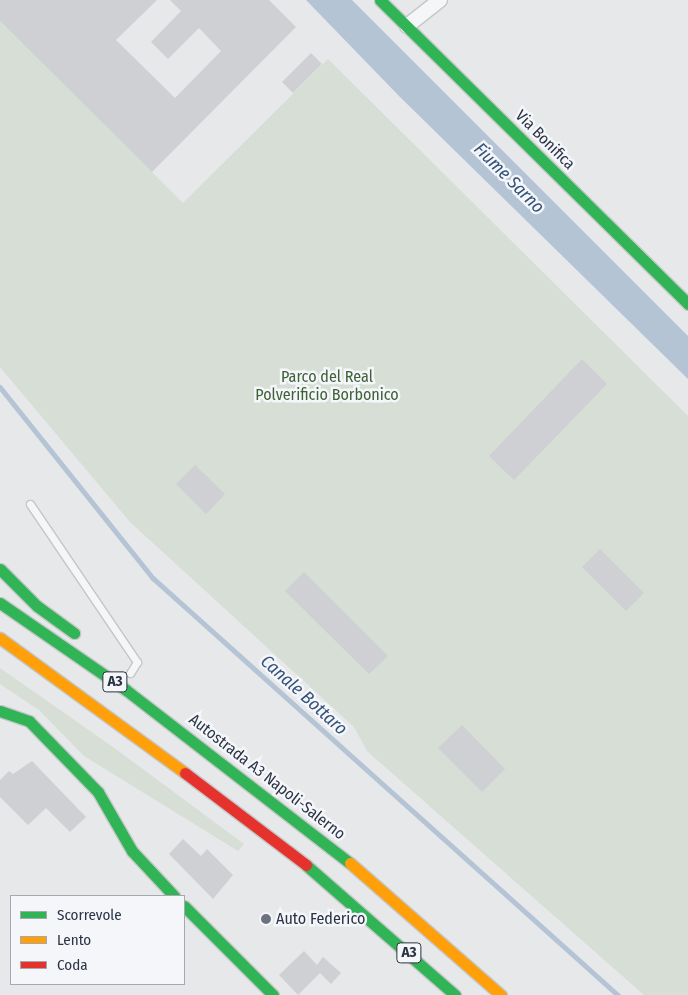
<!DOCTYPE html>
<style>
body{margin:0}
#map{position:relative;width:688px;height:995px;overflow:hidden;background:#e6e8ea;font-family:"Fira Sans Condensed",sans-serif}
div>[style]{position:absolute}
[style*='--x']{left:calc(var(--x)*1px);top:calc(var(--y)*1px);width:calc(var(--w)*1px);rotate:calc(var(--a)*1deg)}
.green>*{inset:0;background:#d6ded6}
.water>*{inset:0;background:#b4c4d5}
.stream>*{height:4.5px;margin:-2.25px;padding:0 2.25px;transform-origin:2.25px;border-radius:2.25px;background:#b4c4d5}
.building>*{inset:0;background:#ced0d3}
.roads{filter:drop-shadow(1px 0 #c4c6c8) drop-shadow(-1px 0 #c4c6c8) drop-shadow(0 1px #c4c6c8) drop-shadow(0 -1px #c4c6c8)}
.lane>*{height:7px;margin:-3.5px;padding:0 3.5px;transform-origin:3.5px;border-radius:3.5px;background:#f5f6f7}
.street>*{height:14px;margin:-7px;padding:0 7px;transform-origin:7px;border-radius:7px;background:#f5f6f7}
.fast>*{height:11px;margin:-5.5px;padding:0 5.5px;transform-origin:5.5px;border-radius:5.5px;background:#30b455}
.slow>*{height:11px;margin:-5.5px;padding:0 5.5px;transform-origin:5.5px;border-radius:5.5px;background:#ff9f0a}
.jam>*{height:11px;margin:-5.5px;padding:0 5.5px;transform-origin:5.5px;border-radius:5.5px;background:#e5322d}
.dots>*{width:14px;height:14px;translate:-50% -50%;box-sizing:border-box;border:2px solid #f4f6f9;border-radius:50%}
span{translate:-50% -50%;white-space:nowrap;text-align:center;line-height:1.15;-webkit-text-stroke:5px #f4f6f9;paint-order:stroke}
.shield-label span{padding:1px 4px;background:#f4f6f9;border:1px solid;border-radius:4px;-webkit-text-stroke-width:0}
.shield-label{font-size:15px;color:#2b3445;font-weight:700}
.street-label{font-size:16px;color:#2b3445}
.park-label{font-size:16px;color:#3f6138}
.poi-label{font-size:16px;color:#2b3445}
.left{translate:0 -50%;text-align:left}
.water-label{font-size:18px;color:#34527a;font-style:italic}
.legend{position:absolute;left:10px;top:895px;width:175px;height:90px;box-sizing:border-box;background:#f4f6f9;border:1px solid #a4a8b1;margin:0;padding:6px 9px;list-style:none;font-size:15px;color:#2b3445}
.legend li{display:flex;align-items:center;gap:10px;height:25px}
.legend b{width:25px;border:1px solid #a4a8b1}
</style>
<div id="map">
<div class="green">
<i style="clip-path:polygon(0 21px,183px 203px,328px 59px,688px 416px,688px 995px,644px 995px,367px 751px,354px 727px,130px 522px,0 367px)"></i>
<i style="clip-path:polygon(0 668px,113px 747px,244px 844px,238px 851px,84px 756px,39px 710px,0 684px)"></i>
</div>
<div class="water">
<i style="clip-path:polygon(306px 0,352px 0,688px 336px,688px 379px,399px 96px)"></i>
</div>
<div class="stream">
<i style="--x:0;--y:387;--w:245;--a:51.3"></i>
<i style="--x:153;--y:578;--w:625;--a:41.88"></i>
</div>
<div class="building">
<i style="clip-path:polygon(0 0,157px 0,116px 40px,175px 98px,221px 51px,199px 28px,168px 59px,151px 42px,181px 11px,170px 0,269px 0,296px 27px,152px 172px,0 21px)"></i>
<i style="clip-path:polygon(311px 53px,322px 64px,293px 93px,282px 82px)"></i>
<i style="clip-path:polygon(582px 359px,607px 384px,514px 480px,489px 456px)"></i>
<i style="clip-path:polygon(195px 465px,225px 494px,206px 514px,176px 484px)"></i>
<i style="clip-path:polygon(600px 549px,644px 593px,626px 611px,582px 567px)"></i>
<i style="clip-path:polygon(304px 572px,388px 656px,369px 674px,285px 591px)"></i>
<i style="clip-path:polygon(462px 725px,505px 769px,482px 792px,438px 748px)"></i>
<i style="clip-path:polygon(32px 761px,86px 817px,70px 832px,46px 808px,28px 825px,0 797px,0 780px,9px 771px,13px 774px)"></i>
<i style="clip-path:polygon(183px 839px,201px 856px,207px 849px,233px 875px,213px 899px,169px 854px)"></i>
<i style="clip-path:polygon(304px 951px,317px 965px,323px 957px,341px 973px,331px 984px,320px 973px,298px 995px,279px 975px)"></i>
</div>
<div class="roads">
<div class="lane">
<i style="--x:30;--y:504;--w:191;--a:55.9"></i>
<i style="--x:137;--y:662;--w:13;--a:122"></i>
</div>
<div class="street">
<i style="--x:407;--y:26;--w:42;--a:-38.2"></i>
</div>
<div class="fast">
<i style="--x:380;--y:0;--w:433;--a:44.6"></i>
<i style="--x:0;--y:569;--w:52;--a:45"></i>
<i style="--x:37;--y:606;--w:46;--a:36.1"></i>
<i style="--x:0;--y:603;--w:153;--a:34.6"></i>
<i style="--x:126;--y:690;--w:283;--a:37.7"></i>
<i style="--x:0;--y:711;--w:31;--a:19"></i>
<i style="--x:29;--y:721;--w:99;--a:45.8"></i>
<i style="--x:98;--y:792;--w:68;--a:60"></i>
<i style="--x:132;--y:851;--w:62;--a:47"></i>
<i style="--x:306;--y:865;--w:198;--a:41.1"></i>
<i style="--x:184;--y:906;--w:126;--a:45"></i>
</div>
<div class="slow">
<i style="--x:0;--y:638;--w:229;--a:36.1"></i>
<i style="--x:350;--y:863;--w:201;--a:41.2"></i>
</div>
<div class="jam">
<i style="--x:185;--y:773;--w:152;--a:37.2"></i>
</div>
</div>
<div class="dots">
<i style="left:266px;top:919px;background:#6c737f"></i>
</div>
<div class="shield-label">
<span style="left:115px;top:682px">A3</span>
<span style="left:409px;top:953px">A3</span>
</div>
<div class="street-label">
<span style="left:545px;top:140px;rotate:45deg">Via Bonifica</span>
<span style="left:267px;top:777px;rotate:38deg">Autostrada A3 Napoli-Salerno</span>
</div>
<div class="park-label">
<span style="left:327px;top:386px">Parco del Real<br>Polverificio Borbonico</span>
</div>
<div class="poi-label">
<span class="left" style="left:276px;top:919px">Auto Federico</span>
</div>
<div class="water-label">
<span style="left:509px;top:178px;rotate:45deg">Fiume Sarno</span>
<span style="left:304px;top:695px;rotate:42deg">Canale Bottaro</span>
</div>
<ul class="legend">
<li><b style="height:6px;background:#30b455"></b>Scorrevole</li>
<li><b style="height:6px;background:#ff9f0a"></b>Lento</li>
<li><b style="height:6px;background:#e5322d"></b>Coda</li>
</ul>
</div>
